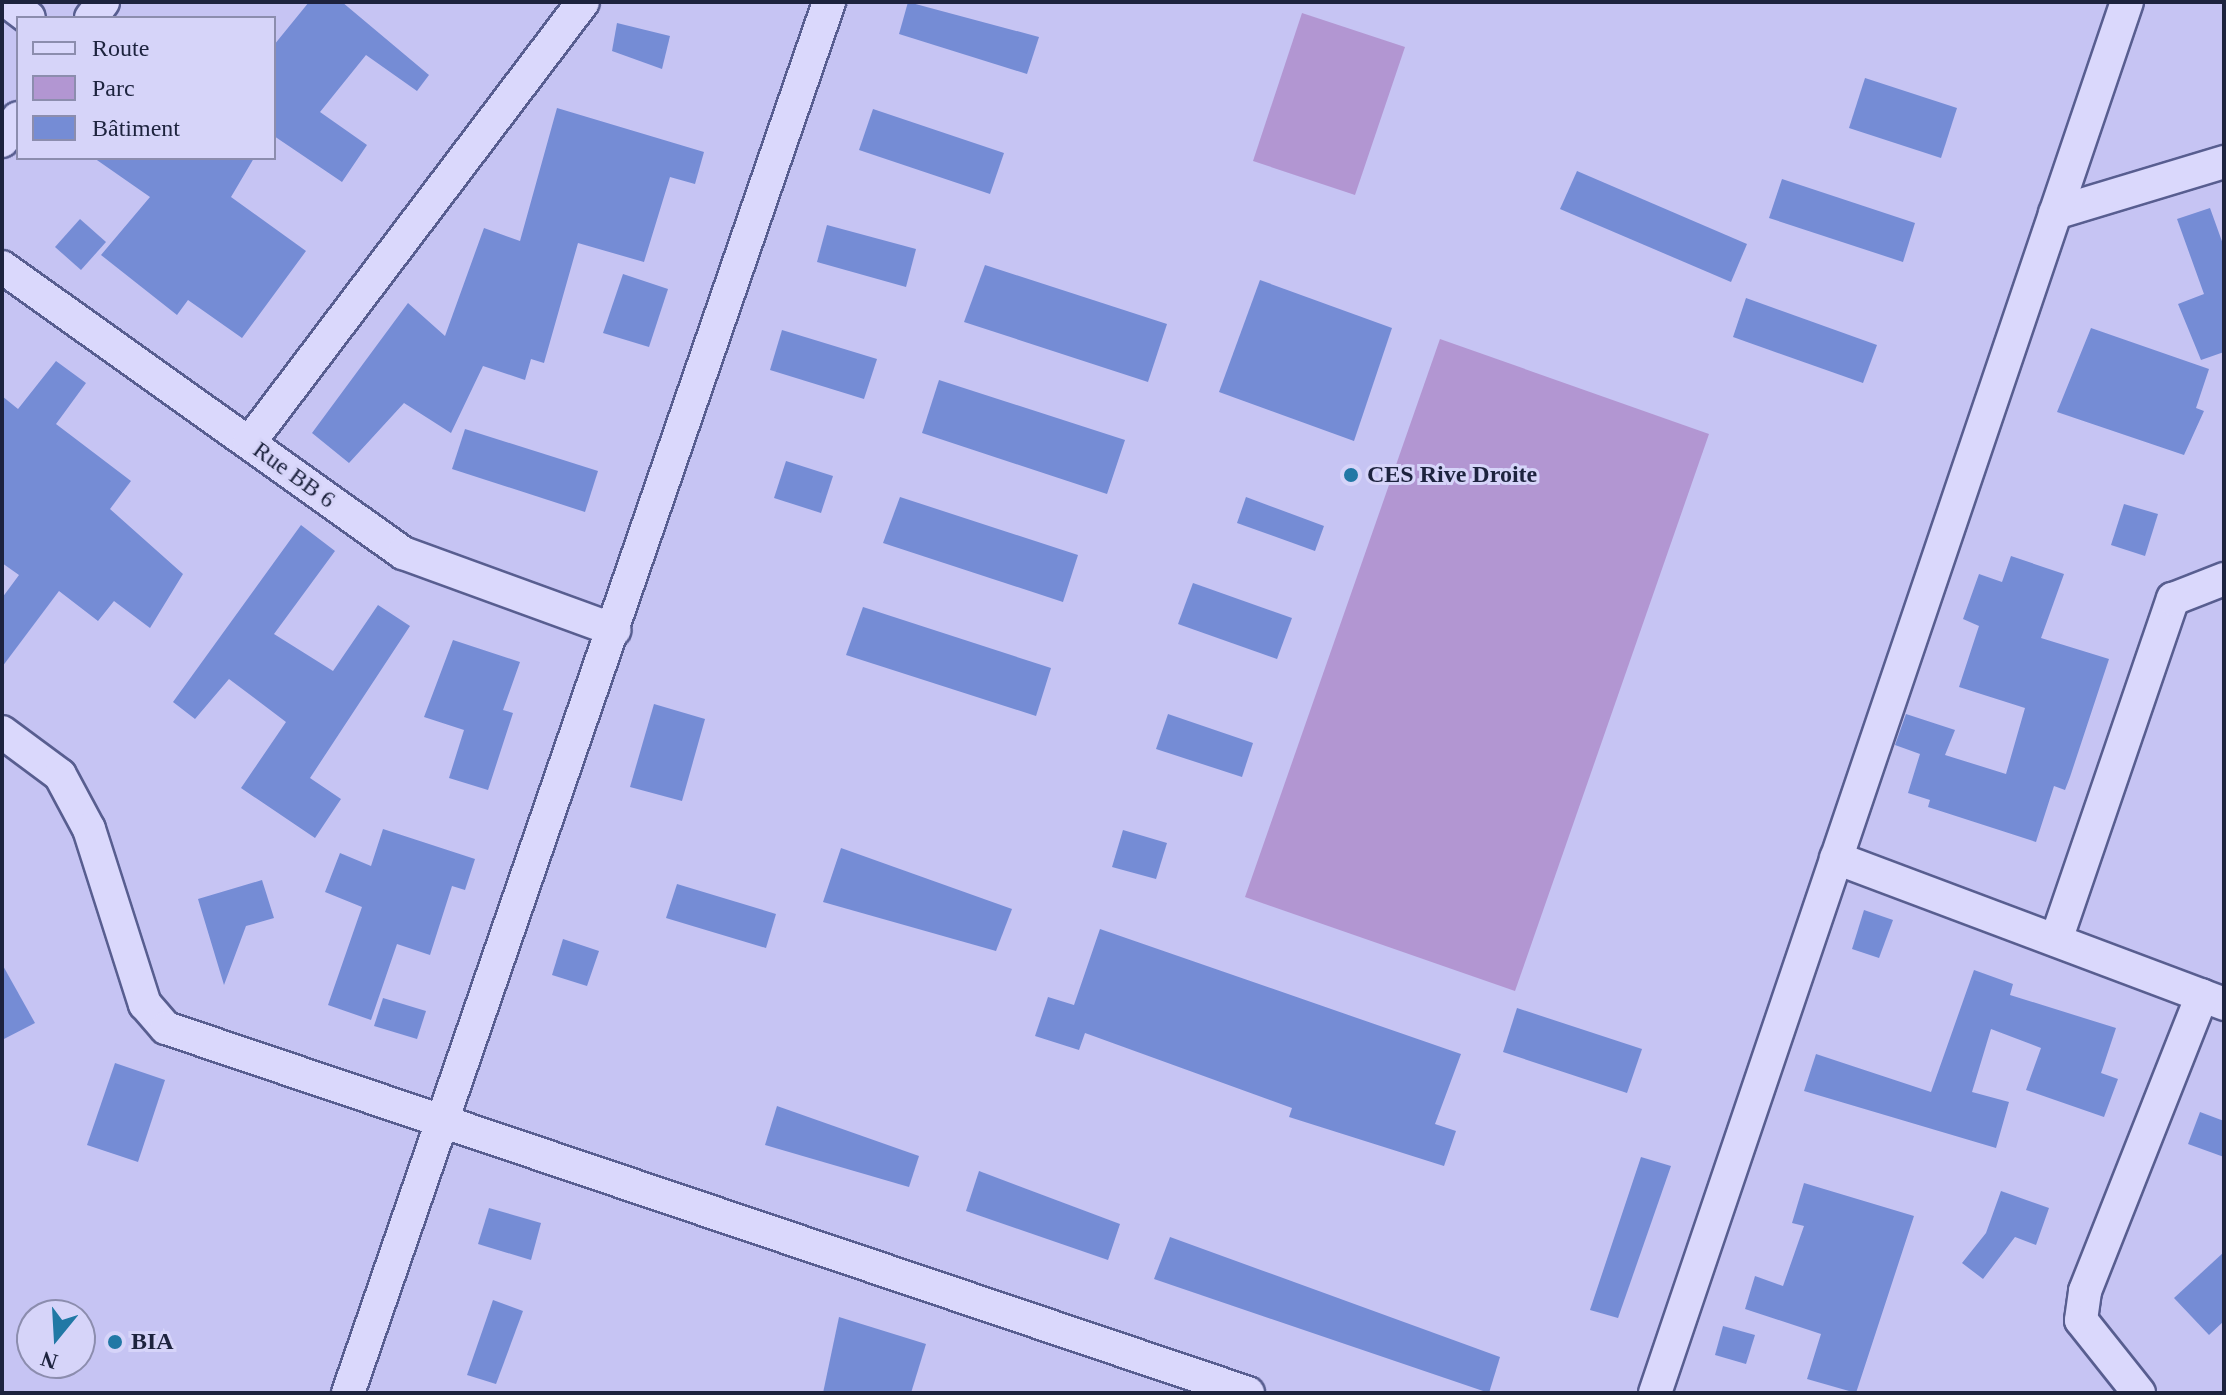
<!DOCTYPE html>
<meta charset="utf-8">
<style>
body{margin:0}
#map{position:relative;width:2226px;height:1395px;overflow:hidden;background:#c6c4f3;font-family:"Times New Roman",serif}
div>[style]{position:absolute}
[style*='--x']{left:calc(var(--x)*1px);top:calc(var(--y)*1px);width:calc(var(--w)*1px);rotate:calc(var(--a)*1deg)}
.green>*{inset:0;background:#b296d2}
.building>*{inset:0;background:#758cd5}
.roads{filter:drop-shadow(2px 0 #585e90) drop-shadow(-2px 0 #585e90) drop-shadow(0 2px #585e90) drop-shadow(0 -2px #585e90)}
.minor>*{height:32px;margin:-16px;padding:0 16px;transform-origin:16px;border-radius:16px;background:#dad8fc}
.dots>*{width:22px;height:22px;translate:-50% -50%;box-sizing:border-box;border:4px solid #d6d4f9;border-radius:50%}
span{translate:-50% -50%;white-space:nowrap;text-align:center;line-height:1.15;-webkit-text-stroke:6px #d6d4f9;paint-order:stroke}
.street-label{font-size:24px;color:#1d233e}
.poi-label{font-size:24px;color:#1d233e;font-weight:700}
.left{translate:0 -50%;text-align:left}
.frame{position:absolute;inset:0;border:4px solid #1d233e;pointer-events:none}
.legend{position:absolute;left:16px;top:16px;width:260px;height:144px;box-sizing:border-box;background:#d6d4f9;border:2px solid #8c8dae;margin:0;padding:10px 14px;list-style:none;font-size:24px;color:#1d233e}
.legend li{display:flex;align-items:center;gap:16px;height:40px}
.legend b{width:40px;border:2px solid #8c8dae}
.north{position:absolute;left:16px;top:1299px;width:80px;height:80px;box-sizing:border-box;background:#d6d4f9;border:2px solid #8c8dae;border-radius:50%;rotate:198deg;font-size:22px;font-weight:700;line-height:32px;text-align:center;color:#1d233e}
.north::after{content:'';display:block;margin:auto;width:28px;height:36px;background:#2178a5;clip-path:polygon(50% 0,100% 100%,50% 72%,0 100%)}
</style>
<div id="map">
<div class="green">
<i style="clip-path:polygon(1302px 13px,1405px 47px,1355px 195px,1253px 161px)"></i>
<i style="clip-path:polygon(1440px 339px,1709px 434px,1515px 991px,1245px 897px)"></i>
</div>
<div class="building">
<i style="clip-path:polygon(309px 2px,342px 2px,429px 75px,417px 91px,366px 55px,320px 112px,367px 145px,342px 182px,274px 136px,274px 45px)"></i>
<i style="clip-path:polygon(908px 2px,1039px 37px,1027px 74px,899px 34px)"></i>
<i style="clip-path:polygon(617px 23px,670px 36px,662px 69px,612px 51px)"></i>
<i style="clip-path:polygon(1865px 78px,1957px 108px,1941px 158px,1849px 128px)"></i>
<i style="clip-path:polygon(557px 108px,704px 152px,695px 184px,670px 177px,644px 262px,578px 243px,544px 363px,531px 359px,525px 380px,483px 366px,451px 433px,404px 403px,349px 463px,312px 433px,408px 303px,445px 336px,484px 228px,520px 241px)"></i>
<i style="clip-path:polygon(873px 109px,1004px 153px,990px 194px,859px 150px)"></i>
<i style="clip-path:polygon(94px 158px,254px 158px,231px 197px,306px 251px,242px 338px,188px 300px,177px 315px,101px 255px,150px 197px)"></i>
<i style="clip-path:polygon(1577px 171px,1747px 244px,1731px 282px,1560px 209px)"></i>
<i style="clip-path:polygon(1782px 179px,1915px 223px,1903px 262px,1769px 218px)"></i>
<i style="clip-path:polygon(2210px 208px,2224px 247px,2224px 352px,2201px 360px,2178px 304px,2204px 294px,2177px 219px)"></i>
<i style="clip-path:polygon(80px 219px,106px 242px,81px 270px,55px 247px)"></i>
<i style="clip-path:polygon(827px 225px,916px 249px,906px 287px,817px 262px)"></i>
<i style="clip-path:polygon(985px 265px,1167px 324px,1148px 382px,964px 322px)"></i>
<i style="clip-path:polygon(623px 274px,668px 289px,649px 347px,603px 333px)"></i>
<i style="clip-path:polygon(1260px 280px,1392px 328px,1354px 441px,1219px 392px)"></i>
<i style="clip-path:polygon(1746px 298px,1877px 345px,1863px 383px,1733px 337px)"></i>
<i style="clip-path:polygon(2091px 328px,2209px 369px,2196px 408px,2204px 411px,2184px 455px,2057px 412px)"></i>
<i style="clip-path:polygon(782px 330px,877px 359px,864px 399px,770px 370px)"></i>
<i style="clip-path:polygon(56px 361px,86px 383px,56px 424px,131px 481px,110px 509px,183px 574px,150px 628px,114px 601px,98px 621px,59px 591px,2px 667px,2px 598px,19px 575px,2px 563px,2px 396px,18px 409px)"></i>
<i style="clip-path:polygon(939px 380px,1125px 440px,1107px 494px,922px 433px)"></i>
<i style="clip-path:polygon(465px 429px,598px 471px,585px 512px,452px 469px)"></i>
<i style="clip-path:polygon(786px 461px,833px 476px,821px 513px,774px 498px)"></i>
<i style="clip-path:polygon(900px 497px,1078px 555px,1063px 602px,883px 543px)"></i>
<i style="clip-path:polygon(1246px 497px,1324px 526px,1315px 551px,1237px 523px)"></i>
<i style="clip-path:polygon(2124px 504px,2158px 514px,2145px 556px,2111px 545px)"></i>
<i style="clip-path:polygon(301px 525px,335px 551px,274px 634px,333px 671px,378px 605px,410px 626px,310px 778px,341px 799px,315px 838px,241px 788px,286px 722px,229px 679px,195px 719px,173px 702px)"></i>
<i style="clip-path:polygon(2011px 556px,2064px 574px,2041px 638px,2109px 659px,2070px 777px,2065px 790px,2054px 786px,2036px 842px,1928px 807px,1930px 800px,1908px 793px,1920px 754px,1895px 745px,1906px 714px,1955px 730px,1945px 755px,2006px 774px,2025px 708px,1959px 687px,1979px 626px,1963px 619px,1979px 574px,2002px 582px)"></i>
<i style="clip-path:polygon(1193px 583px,1292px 618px,1277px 659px,1178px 624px)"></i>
<i style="clip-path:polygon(863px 607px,1051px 668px,1036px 716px,846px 655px)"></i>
<i style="clip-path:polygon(453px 640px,520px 662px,503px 710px,513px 713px,488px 790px,449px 778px,464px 730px,424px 717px)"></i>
<i style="clip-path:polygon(654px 704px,705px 719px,682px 801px,630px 787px)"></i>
<i style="clip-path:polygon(1168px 714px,1253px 743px,1242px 777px,1156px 749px)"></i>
<i style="clip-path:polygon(383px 829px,475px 859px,465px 890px,452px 886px,430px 955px,397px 944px,371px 1020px,328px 1005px,362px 907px,325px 892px,340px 853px,371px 866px)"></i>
<i style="clip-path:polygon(1123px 830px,1167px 843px,1156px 879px,1112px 867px)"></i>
<i style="clip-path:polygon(841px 848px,1012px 909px,996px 951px,823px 902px)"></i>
<i style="clip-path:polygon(262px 880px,274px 918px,246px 926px,224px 985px,198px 899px)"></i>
<i style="clip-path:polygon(677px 884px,776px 914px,766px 948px,666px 918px)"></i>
<i style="clip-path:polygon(1864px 910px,1893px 920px,1879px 958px,1852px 949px)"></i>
<i style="clip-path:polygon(1100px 929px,1461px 1054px,1435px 1124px,1456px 1131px,1444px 1166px,1289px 1117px,1292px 1108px,1085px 1033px,1079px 1050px,1035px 1036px,1048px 997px,1074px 1005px)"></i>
<i style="clip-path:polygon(563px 939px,599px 951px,587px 986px,552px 975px)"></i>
<i style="clip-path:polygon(2px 964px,35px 1023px,2px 1040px)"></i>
<i style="clip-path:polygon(1974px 970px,2013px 984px,2010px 995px,2116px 1028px,2101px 1073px,2118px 1079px,2104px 1117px,2026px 1090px,2041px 1048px,1991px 1029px,1972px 1092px,2009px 1102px,1996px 1148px,1804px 1091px,1816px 1054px,1931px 1092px)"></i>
<i style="clip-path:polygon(383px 998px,426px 1011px,417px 1039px,374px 1026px)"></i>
<i style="clip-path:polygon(1517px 1008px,1642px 1049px,1627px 1093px,1503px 1052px)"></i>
<i style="clip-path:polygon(115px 1063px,165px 1080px,138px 1162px,87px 1145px)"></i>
<i style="clip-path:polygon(777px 1106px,919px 1156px,909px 1187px,765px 1145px)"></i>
<i style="clip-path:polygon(2200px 1112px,2224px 1121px,2224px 1157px,2188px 1144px)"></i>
<i style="clip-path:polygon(1641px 1157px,1671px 1166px,1618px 1318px,1590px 1310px)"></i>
<i style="clip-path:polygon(979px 1171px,1120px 1224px,1108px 1260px,966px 1211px)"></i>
<i style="clip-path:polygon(1804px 1183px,1914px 1216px,1856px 1393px,1807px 1379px,1821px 1334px,1745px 1309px,1755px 1276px,1783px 1286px,1804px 1226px,1792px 1223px)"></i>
<i style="clip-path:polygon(2001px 1191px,2049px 1208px,2036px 1245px,2015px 1237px,1983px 1279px,1962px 1263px,1986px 1233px)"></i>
<i style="clip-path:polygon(489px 1208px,541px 1223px,531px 1260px,478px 1244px)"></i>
<i style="clip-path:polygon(1170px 1237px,1500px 1357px,1489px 1393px,1154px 1279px)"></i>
<i style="clip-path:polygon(2224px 1252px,2224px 1321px,2209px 1335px,2174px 1298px)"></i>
<i style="clip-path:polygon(493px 1300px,523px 1311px,496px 1384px,467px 1375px)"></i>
<i style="clip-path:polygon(839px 1317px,926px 1344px,911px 1393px,823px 1393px)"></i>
<i style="clip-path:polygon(1723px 1326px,1755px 1335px,1746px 1364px,1715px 1355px)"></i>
</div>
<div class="roads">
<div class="minor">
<i style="--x:8;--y:2;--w:26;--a:37"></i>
<i style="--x:91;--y:18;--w:20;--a:-53"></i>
<i style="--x:2;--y:141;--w:28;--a:-55"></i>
<i style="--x:2055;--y:213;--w:177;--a:-16.8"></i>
<i style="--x:2;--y:267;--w:493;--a:35.5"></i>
<i style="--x:403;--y:553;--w:225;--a:20"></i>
<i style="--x:249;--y:443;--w:553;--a:-52.86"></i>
<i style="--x:2;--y:732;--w:72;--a:36.6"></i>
<i style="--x:60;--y:775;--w:61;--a:61.8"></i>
<i style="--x:89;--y:829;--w:184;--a:72.3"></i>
<i style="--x:145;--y:1004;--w:32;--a:49"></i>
<i style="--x:166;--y:1028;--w:1142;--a:18.64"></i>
<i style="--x:1836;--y:858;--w:415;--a:20.6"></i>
<i style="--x:2056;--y:940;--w:361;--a:-71.1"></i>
<i style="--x:2173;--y:599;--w:55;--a:-21.4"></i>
<i style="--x:348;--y:1393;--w:1472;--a:-70.92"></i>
<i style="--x:1655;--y:1393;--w:1469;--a:-71.26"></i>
<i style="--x:2139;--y:1393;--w:93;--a:-128.5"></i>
<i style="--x:2081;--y:1320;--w:29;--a:-82"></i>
<i style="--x:2085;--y:1291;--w:318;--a:-68.4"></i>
</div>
</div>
<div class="dots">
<i style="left:1351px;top:475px;background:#2178a5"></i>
<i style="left:115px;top:1342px;background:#2178a5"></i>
</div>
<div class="street-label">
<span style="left:294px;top:475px;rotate:36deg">Rue BB 6</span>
</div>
<div class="poi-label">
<span class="left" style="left:1367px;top:475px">CES Rive Droite</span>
<span class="left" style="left:131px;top:1342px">BIA</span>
</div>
<div class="frame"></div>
<ul class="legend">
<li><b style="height:10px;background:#dad8fc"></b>Route</li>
<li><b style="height:22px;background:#b296d2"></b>Parc</li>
<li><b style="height:22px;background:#758cd5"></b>Bâtiment</li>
</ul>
<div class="north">N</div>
</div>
